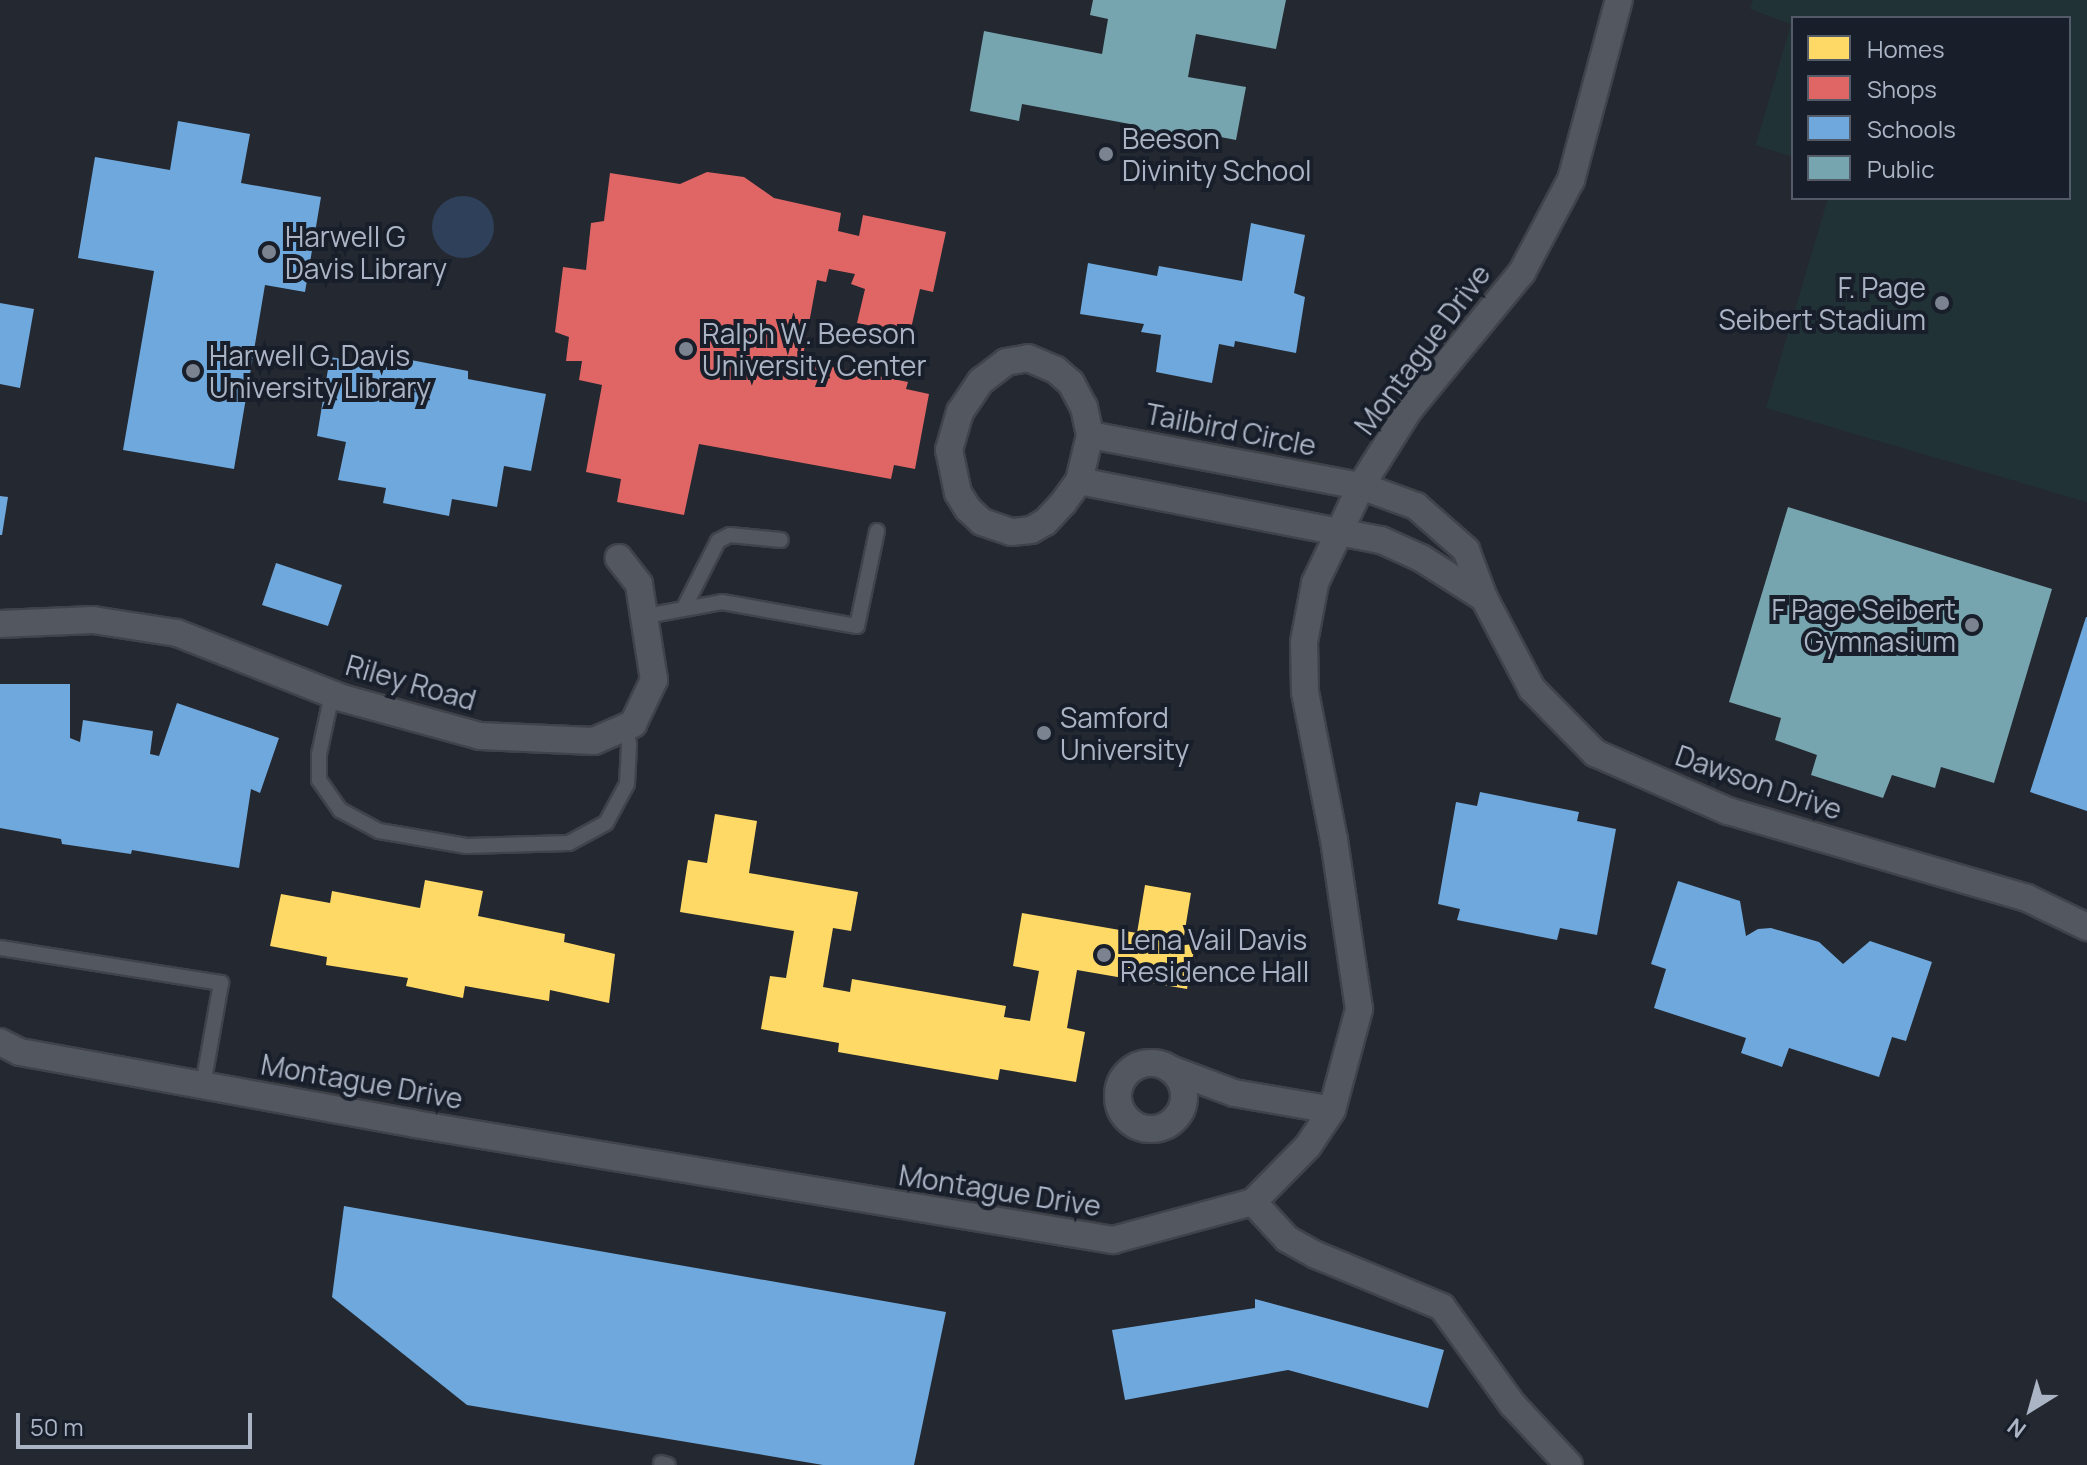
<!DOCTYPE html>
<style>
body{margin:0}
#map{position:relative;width:2087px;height:1465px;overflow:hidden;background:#242830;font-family:Manrope,sans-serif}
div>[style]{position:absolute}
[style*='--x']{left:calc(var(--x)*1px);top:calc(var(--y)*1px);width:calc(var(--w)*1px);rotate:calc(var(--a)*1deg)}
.green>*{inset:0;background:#213236}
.water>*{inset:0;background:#2f405a}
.round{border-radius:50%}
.homes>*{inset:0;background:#ffd966}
.shops>*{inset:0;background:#e06666}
.schools>*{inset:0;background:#6fa8dc}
.public>*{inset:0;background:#76a5af}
.roads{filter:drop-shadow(2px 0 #40434a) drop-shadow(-2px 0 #40434a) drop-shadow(0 2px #40434a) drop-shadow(0 -2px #40434a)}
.service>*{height:14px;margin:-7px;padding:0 7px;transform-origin:7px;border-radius:7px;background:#535760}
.minor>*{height:26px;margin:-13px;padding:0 13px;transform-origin:13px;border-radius:13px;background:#535760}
.minor>.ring{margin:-13px;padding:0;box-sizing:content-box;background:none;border:26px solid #535760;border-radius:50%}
.dots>*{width:22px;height:22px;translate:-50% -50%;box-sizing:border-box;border:4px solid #181f2b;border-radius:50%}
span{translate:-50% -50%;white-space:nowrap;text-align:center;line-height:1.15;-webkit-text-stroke:8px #181f2b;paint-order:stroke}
.poi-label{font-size:28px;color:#abb4c4}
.left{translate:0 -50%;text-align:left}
.right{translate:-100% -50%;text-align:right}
.street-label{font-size:28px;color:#abb4c4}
.legend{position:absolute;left:1791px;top:16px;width:280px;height:184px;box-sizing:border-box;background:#181f2b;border:2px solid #535b68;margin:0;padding:10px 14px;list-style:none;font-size:24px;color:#abb4c4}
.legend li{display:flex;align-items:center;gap:16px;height:40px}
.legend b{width:40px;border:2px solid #535b68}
.north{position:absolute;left:1991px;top:1369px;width:80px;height:80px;-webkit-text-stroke:6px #181f2b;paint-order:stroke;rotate:217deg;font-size:22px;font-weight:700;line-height:32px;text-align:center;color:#abb4c4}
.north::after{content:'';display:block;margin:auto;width:28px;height:36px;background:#abb4c4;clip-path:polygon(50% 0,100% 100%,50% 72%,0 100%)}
.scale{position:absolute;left:16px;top:1413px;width:236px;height:36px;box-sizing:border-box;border:4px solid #abb4c4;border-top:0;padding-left:10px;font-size:24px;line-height:28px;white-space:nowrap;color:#abb4c4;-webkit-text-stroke:6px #181f2b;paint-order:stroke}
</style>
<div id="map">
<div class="green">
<i style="clip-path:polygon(1753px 0,2087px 0,2087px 502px,1766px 408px,1828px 198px,2069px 198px,2069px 18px,1793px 18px,1793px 157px,1756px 145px,1791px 24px,1750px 9px)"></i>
</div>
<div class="water">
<i class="round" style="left:432px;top:196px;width:62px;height:62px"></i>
</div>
<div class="homes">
<i style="clip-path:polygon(715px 814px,757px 821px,749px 873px,858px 892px,851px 931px,833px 928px,823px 987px,850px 992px,852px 979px,1006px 1006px,1004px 1017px,1030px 1021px,1039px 971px,1013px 966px,1022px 913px,1137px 933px,1145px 885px,1191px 893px,1183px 942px,1195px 944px,1187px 989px,1077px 970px,1067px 1028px,1085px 1032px,1076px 1082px,1000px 1069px,998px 1080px,838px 1052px,839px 1043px,761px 1029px,770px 976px,786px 978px,794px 931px,680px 912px,688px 860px,707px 863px)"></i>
<i style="clip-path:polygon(425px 880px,483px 891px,478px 916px,565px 934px,564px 942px,615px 954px,609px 1003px,550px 990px,549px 1001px,465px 986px,463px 998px,406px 986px,408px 978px,326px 965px,327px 957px,270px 946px,281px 894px,330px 903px,332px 891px,420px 908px)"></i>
</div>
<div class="shops">
<i style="clip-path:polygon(707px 172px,744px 177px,774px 198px,841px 213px,838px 231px,859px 236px,863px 215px,946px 232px,933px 292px,920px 289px,910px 333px,857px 323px,865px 289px,851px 284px,855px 274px,829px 269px,826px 282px,817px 280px,802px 361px,908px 382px,906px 389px,929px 394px,915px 469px,894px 465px,891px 479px,699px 444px,684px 515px,617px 502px,621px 479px,586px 472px,602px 385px,579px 380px,582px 361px,566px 361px,569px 337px,555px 332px,563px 267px,586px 270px,591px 223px,604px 221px,610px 173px,680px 184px)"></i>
</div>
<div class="schools">
<i style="clip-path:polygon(178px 121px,250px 134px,241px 183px,321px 197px,305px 292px,265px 285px,234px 469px,123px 450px,154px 271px,78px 258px,95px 157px,170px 170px)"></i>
<i style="clip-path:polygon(1251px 223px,1305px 235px,1294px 293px,1305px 297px,1296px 353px,1235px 341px,1234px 347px,1219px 344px,1212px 383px,1156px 372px,1161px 335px,1141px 332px,1144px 324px,1080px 314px,1088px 263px,1157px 276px,1159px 266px,1242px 281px)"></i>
<i style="clip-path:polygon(0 303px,34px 309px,20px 388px,0 384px)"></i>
<i style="clip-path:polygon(330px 357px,408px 370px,411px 360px,468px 371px,468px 379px,546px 394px,531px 471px,504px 466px,497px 507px,452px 499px,449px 516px,383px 503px,386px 488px,338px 480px,346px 442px,317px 436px)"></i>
<i style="clip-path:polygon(0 496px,8px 497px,2px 535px,0 535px)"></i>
<i style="clip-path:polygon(276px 563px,342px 585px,328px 626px,262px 605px)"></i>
<i style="clip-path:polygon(2086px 617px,2087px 617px,2087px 811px,2030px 792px)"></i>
<i style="clip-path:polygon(0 684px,70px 684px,70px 738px,80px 742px,83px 720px,153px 731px,150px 754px,159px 756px,177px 703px,279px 738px,260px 793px,251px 789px,239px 868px,132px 850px,131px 854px,62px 844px,61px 839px,0 828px)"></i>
<i style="clip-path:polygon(1480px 792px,1579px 812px,1577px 821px,1616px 829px,1597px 935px,1560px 928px,1557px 940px,1457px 920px,1460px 909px,1438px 904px,1456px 802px,1477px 806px)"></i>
<i style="clip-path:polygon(1678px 881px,1740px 901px,1746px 936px,1758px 929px,1771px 928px,1819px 942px,1843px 964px,1870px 941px,1932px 962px,1906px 1041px,1892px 1037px,1879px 1077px,1789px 1048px,1782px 1067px,1741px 1053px,1746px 1038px,1654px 1008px,1666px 969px,1651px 964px)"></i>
<i style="clip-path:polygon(344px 1206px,946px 1312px,914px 1465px,823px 1465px,467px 1405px,332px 1297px)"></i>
<i style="clip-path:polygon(1255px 1299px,1444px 1350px,1428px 1408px,1288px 1370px,1125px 1400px,1112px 1330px,1255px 1308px)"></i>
</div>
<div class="public">
<i style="clip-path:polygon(1093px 0,1286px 0,1276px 49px,1196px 34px,1188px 77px,1246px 87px,1236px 140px,1179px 129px,1176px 146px,1128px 137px,1130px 124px,1022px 104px,1019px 121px,970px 111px,984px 31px,1102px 54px,1108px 19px,1090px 15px)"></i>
<i style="clip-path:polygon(1788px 507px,2052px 589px,1994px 783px,1941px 767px,1935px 788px,1892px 775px,1883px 798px,1811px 775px,1817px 755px,1775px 740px,1781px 718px,1729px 702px)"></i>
</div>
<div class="roads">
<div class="service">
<i style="--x:684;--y:608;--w:75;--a:-63.1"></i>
<i style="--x:718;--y:541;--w:13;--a:-27"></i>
<i style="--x:730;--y:535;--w:51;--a:5.6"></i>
<i style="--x:646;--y:616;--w:77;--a:-10.4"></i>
<i style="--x:722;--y:602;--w:137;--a:10.1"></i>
<i style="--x:857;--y:626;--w:97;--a:-78.1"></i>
<i style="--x:332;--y:694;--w:61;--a:102.2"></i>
<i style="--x:319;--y:754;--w:26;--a:90"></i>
<i style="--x:319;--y:780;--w:37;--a:55"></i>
<i style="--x:340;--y:810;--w:44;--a:28.3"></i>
<i style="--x:379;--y:831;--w:89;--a:9.7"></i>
<i style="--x:467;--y:846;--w:102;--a:-1.7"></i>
<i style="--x:569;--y:843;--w:42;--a:-28.4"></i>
<i style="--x:606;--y:823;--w:44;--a:-61.7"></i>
<i style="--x:627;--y:784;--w:39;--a:-87"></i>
<i style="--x:629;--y:745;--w:18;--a:-99"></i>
<i style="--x:0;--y:948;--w:224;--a:9"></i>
<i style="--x:221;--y:983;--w:104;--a:100"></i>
<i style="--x:661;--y:1463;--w:7;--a:16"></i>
</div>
<div class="minor">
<i style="--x:1028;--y:358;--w:30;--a:23"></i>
<i style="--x:1056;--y:370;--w:20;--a:41"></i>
<i style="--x:1071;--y:383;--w:27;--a:62"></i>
<i style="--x:1084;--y:407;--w:29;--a:78"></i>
<i style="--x:1090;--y:435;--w:47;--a:103.4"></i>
<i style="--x:1079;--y:481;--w:27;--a:126"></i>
<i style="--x:1063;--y:503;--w:26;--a:133"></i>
<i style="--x:1045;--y:522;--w:16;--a:150"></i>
<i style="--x:1031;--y:530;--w:20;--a:174"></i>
<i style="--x:1011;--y:532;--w:31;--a:-161"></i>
<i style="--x:982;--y:522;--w:19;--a:-137"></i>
<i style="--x:968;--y:509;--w:19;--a:-122"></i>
<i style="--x:958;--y:493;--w:44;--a:-101.8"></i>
<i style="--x:949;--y:450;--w:40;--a:-74"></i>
<i style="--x:960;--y:412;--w:37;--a:-56"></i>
<i style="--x:981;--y:381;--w:31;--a:-37"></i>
<i style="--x:1006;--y:362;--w:22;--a:-10"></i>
<i style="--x:1090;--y:435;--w:276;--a:10.7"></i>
<i style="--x:1361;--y:486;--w:59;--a:20"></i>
<i style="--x:1416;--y:506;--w:67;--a:41.3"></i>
<i style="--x:1466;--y:550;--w:51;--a:69.4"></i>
<i style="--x:1484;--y:598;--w:103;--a:62.2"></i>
<i style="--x:1532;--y:689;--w:90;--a:45.5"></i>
<i style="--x:1595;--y:753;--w:145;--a:23.6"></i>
<i style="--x:1728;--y:811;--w:311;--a:16.2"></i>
<i style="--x:2027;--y:898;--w:67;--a:25.8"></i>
<i style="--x:1079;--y:481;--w:308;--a:11.1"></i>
<i style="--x:1381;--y:540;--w:44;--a:24.2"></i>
<i style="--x:1421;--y:558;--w:75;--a:32.4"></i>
<i style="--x:0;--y:624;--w:93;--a:-2.5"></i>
<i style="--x:93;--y:620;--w:85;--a:8.8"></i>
<i style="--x:177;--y:633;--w:177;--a:21.5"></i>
<i style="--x:342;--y:698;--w:143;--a:15.4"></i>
<i style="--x:480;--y:736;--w:114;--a:2.5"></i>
<i style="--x:594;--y:741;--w:43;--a:-23.6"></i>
<i style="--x:633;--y:724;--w:49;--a:-64.5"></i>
<i style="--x:654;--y:680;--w:97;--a:-98.9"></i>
<i style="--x:639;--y:584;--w:33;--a:-128"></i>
<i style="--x:0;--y:1042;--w:22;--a:27"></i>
<i style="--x:20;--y:1052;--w:402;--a:10.3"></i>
<i style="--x:415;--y:1124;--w:708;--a:9.44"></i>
<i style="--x:1113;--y:1240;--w:145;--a:-15.2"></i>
<i style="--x:1253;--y:1202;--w:78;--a:-45.5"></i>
<i style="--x:1308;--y:1146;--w:43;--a:-56.3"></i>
<i style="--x:1332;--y:1110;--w:105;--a:-75"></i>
<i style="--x:1359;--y:1009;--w:171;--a:-98.4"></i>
<i style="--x:1334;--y:840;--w:151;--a:-101.1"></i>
<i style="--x:1305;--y:692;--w:50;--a:-91.1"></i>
<i style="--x:1304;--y:642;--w:60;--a:-79.4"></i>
<i style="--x:1315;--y:583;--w:107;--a:-64.6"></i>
<i style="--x:1361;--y:486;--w:89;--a:-57.9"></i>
<i style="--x:1408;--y:411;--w:180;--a:-50.6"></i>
<i style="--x:1522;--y:272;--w:104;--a:-62"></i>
<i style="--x:1571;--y:180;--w:186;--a:-75.1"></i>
<i class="ring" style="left:1118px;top:1063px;width:40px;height:40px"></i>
<i style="--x:1170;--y:1069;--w:68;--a:20.6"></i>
<i style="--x:1234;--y:1093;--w:99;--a:9.8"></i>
<i style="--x:1253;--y:1202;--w:50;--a:47.4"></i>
<i style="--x:1287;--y:1239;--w:33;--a:29"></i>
<i style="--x:1316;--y:1255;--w:136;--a:22.4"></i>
<i style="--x:1442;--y:1307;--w:121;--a:54.1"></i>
<i style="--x:1513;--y:1405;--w:82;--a:47"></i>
</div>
</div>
<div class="dots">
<i style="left:1106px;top:154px;background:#7c8390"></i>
<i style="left:269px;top:252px;background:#7c8390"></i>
<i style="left:1942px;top:303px;background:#7c8390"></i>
<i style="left:686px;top:349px;background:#7c8390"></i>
<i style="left:193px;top:371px;background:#7c8390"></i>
<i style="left:1972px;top:625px;background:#7c8390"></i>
<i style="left:1044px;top:733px;background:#7c8390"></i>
<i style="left:1104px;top:955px;background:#7c8390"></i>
</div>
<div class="poi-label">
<span class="left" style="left:1122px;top:154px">Beeson<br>Divinity School</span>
<span class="left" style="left:285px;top:252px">Harwell G<br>Davis Library</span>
<span class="right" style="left:1926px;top:303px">F. Page<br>Seibert Stadium</span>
<span class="left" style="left:702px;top:349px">Ralph W. Beeson<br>University Center</span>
<span class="left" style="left:209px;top:371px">Harwell G. Davis<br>University Library</span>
<span class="right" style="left:1956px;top:625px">F Page Seibert<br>Gymnasium</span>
<span class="left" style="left:1060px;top:733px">Samford<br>University</span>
<span class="left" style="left:1120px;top:955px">Lena Vail Davis<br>Residence Hall</span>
</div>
<div class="street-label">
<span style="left:1422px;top:349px;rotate:-53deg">Montague Drive</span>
<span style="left:1231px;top:429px;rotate:11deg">Tailbird Circle</span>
<span style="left:411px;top:682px;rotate:16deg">Riley Road</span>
<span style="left:1759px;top:782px;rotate:19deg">Dawson Drive</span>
<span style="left:362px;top:1081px;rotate:10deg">Montague Drive</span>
<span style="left:1000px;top:1190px;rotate:9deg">Montague Drive</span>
</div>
<ul class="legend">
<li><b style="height:22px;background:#ffd966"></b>Homes</li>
<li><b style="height:22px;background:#e06666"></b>Shops</li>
<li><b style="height:22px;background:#6fa8dc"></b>Schools</li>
<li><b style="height:22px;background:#76a5af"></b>Public</li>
</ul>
<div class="north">N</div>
<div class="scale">50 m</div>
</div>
